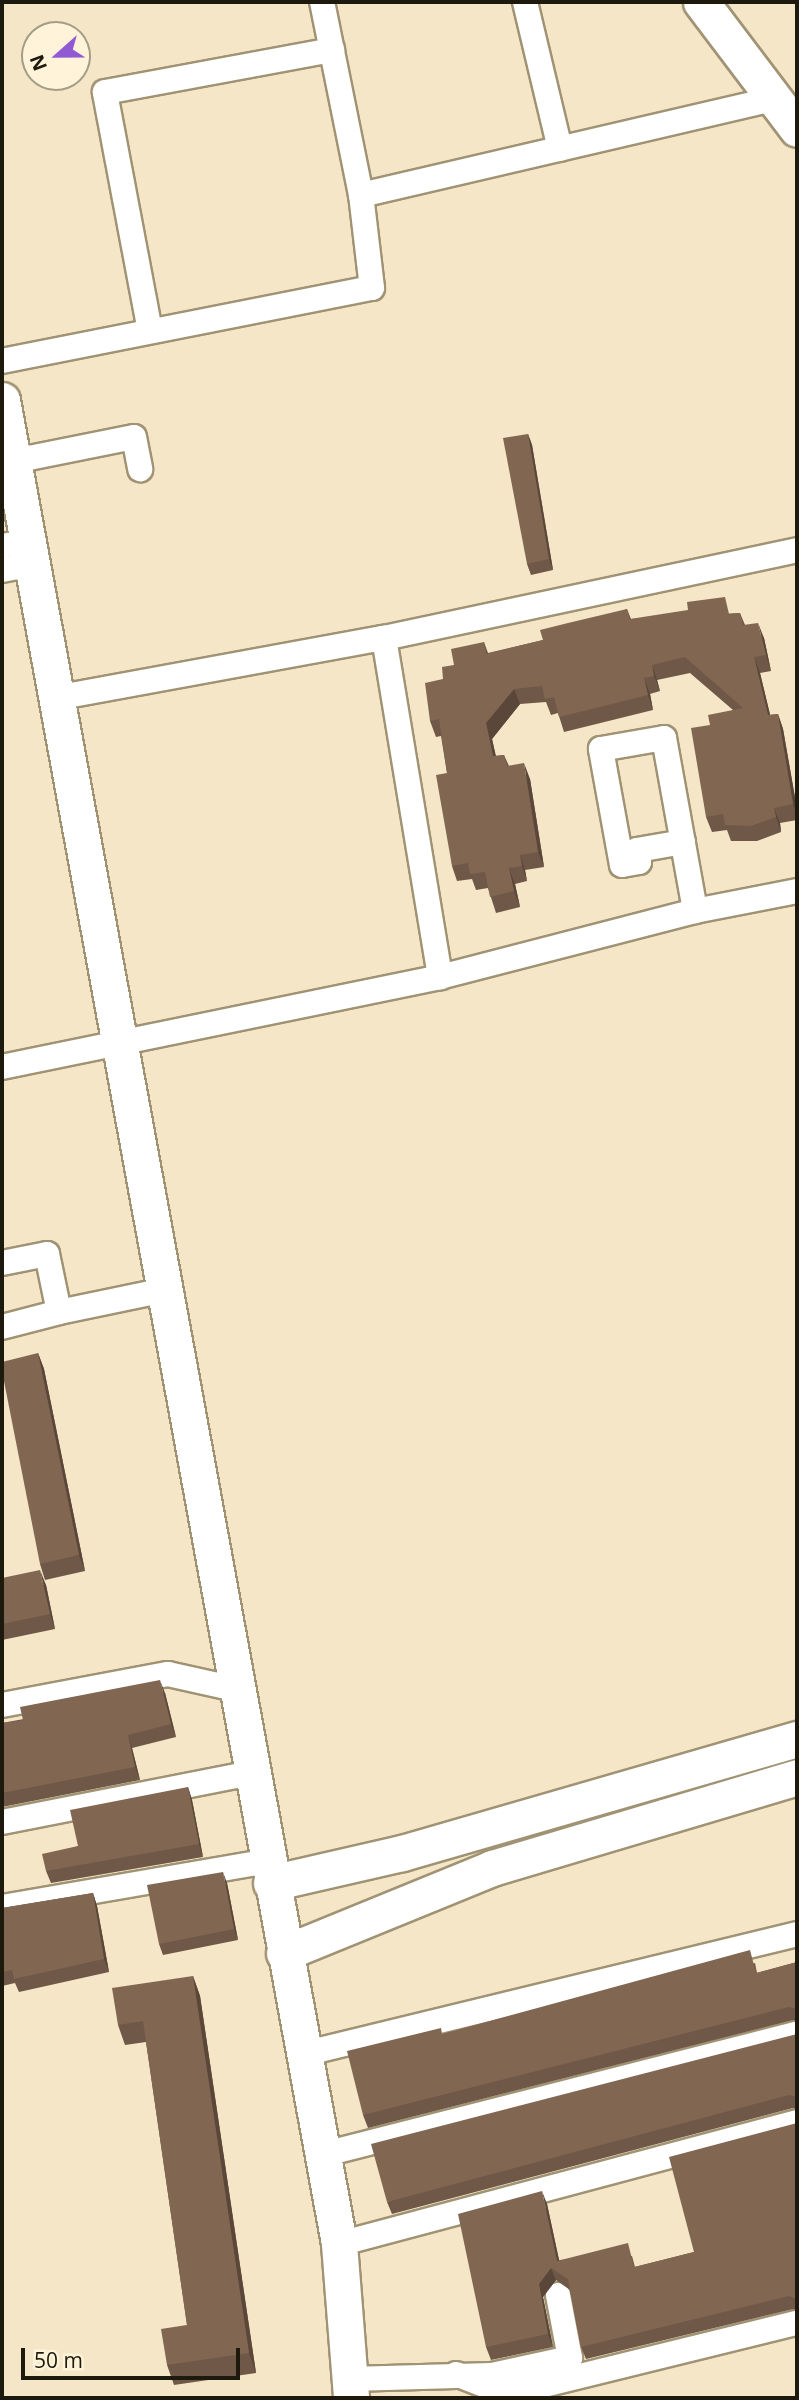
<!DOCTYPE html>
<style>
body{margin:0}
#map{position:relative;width:799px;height:2400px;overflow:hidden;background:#f4e6c6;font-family:"Open Sans",sans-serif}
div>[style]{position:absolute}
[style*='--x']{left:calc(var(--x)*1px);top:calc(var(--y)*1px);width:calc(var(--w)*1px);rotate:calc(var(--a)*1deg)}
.roads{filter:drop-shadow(2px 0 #a09374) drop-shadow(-2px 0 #a09374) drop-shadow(0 2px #a09374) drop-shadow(0 -2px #a09374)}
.street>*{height:24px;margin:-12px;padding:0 12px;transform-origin:12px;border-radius:12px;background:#fff}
.secondary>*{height:35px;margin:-17.5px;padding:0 17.5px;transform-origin:17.5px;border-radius:17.5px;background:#fff}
.wall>*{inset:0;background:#6f5847}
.shaded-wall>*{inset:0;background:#5a4739}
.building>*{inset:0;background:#816652}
span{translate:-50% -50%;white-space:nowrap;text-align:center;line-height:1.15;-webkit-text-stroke:6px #fff4da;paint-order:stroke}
.frame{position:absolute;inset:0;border:4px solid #1e190d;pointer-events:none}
.north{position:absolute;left:21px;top:21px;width:70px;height:70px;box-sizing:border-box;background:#fff4da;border:2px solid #a59c88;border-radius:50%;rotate:249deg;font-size:19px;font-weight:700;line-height:28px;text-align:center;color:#1e190d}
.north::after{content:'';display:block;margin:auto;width:24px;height:32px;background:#8f5ad2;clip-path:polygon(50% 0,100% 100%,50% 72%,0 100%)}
.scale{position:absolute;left:21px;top:2348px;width:219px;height:32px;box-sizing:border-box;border:4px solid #1e190d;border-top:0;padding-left:9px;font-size:21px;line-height:24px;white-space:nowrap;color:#1e190d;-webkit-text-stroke:5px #fff4da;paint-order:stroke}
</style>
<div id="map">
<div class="roads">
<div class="street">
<i style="--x:525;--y:2;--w:151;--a:76.6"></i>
<i style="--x:361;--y:195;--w:424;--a:-13.1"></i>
<i style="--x:150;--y:331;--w:243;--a:-100.7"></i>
<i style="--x:105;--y:92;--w:231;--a:-10.5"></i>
<i style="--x:2;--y:361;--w:377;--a:-11.2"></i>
<i style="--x:372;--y:288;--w:94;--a:-96.7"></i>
<i style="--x:361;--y:195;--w:197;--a:-101.4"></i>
<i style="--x:14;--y:461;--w:122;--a:-11.3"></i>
<i style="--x:134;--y:437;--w:33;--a:79"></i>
<i style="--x:2;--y:546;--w:28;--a:-10"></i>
<i style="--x:2;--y:570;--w:33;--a:-11"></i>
<i style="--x:384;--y:638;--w:344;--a:80.6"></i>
<i style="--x:61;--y:697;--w:328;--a:-10.4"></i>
<i style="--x:384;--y:638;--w:422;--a:-12"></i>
<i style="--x:683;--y:842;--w:47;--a:170.1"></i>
<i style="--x:637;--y:850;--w:12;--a:81"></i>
<i style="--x:639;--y:862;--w:17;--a:170"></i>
<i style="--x:622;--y:865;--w:118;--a:-100.3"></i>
<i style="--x:601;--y:749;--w:64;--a:-9.9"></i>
<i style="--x:664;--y:738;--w:176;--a:79.8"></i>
<i style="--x:2;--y:1067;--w:447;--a:-11.6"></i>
<i style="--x:440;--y:977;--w:263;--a:-14.5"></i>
<i style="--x:695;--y:911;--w:104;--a:-11.1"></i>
<i style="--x:2;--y:1263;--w:46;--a:-11.3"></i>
<i style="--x:47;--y:1254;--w:59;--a:78.3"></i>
<i style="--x:59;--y:1312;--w:108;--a:-11.7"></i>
<i style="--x:2;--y:1327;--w:59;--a:-14.7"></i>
<i style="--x:2;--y:1705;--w:169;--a:-10.6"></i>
<i style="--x:168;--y:1674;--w:69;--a:12.6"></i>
<i style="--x:2;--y:1822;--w:254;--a:-11.1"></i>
<i style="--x:2;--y:1907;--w:269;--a:-9.8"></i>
<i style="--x:303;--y:2054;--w:508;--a:-13.65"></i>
<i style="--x:321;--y:2155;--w:491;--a:-14.3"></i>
<i style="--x:339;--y:2244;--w:474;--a:-14.9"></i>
<i style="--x:456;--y:2374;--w:55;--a:21.4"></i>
<i style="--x:507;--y:2394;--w:299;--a:-13.8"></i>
<i style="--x:350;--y:2379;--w:142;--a:-1.6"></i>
<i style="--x:492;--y:2375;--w:80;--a:-12.3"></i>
<i style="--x:570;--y:2358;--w:64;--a:-100.8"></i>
</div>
<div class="secondary">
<i style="--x:701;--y:2;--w:159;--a:52.9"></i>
<i style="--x:2;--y:400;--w:1875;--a:79.64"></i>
<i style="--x:339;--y:2244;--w:154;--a:85.5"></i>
<i style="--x:271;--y:1883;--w:134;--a:-12.9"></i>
<i style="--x:402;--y:1853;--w:411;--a:-16.1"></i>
<i style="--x:284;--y:1953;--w:225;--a:-22.2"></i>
<i style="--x:492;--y:1868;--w:318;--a:-16.6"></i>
</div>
</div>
<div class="wall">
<i style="clip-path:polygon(528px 434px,532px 445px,553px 570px,531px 575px,527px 564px)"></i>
<i style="clip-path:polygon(627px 609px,631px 619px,740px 613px,745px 625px,764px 638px,771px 671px,760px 673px,770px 715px,778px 714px,783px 729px,797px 809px,797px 820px,780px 823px,781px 832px,757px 841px,731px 841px,727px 830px,712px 832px,706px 817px,710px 725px,733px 710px,690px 673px,657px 680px,660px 691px,650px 694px,653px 710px,564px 732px,558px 713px,551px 715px,546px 702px,520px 704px,492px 739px,496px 756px,504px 755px,509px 766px,530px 779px,544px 867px,525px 870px,527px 881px,515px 884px,520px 907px,496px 913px,488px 888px,476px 890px,472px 879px,457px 881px,452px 866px,447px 773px,441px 736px,436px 737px,430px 721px,443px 679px,454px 665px,484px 642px,488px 653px,543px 640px)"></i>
<i style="clip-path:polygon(38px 1353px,44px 1369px,85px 1571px,45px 1580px,40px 1564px)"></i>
<i style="clip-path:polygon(2px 1578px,46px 1585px,55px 1629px,2px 1640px)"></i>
<i style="clip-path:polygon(165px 1693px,176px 1737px,132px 1748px,140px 1780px,2px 1807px,2px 1723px)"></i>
<i style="clip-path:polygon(188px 1787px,192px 1800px,203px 1857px,51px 1883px,46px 1871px,78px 1846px)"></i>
<i style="clip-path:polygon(227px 1883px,238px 1940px,163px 1955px,159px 1944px)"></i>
<i style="clip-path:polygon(93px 1893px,97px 1906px,109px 1972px,19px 1992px,15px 1983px,2px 1986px,2px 1908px)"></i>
<i style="clip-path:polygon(797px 1962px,797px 2021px,793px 2020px,368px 2128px,363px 2115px,443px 2034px,755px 1963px,757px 1973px)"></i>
<i style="clip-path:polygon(193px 1976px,200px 1996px,256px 2373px,174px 2385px,167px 2365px,187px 2325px,146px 2042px,125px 2045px,118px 2025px)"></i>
<i style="clip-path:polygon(797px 2034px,797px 2109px,793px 2108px,392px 2214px,387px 2202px)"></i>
<i style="clip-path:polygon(797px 2123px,797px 2310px,793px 2309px,586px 2359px,581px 2347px,570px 2290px,556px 2280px,543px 2297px,553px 2347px,491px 2360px,486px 2347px,547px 2204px,559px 2260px,632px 2256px,635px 2267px,694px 2252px)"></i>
</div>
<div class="shaded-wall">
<i style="clip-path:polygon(528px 434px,532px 445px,553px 570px,549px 559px)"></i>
<i style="clip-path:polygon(758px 623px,764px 638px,771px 671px,766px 655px)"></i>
<i style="clip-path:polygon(754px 657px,760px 673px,774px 731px,768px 715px)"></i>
<i style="clip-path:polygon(652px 665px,657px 680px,660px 691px,654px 676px)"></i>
<i style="clip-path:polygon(644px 678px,650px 694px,653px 710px,648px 695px)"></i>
<i style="clip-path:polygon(514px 689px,520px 704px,492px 739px,499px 772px,493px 756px,486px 723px)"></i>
<i style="clip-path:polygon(778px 714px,783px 729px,797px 809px,797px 815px,793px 804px)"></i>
<i style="clip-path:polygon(524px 763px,530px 779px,544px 867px,538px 852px)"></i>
<i style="clip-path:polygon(774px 808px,780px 823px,781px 832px,776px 817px)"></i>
<i style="clip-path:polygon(520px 855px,525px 870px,527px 881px,522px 866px)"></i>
<i style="clip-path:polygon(509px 868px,515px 884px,520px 907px,514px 891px)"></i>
<i style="clip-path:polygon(38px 1353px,44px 1369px,85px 1571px,79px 1555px)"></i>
<i style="clip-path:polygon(40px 1570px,46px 1585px,55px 1629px,50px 1614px)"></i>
<i style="clip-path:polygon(160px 1680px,165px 1693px,176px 1737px,171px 1724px)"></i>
<i style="clip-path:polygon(128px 1735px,132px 1748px,140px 1780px,135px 1767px)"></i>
<i style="clip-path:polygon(188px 1787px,192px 1800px,203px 1857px,199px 1844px)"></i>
<i style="clip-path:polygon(223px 1872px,227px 1883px,238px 1940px,234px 1929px)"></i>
<i style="clip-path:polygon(93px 1893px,97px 1906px,109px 1972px,104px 1959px)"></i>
<i style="clip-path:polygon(193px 1976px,200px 1996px,256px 2373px,249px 2353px)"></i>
<i style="clip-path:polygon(542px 2191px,547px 2204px,562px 2274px,557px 2261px)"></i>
<i style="clip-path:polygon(551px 2268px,556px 2280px,543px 2297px,553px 2347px,548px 2334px,539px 2284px)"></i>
</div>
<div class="building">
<i style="clip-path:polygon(528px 434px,549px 559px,527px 564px,503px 438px)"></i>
<i style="clip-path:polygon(725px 597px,729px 614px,740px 613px,743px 625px,758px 623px,766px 655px,754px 657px,768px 715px,778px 714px,793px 804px,774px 808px,776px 817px,751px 826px,725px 825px,723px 814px,706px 817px,691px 728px,710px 725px,708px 715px,743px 708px,685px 657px,652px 665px,654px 676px,644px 678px,648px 695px,559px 717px,554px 697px,545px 699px,542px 686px,514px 689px,486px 723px,493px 756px,504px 755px,507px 766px,524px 763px,538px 852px,520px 855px,522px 866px,509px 868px,514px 891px,490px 897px,485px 872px,470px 874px,468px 863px,452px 866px,436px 775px,447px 773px,439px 719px,430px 721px,425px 683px,443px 679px,442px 667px,454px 665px,451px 649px,484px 642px,486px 654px,543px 640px,540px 630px,568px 623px,627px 609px,630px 619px,688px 610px,687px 602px)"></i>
<i style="clip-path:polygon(38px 1353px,79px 1555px,40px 1564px,2px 1371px,2px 1362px)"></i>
<i style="clip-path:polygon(40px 1570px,50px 1614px,2px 1624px,2px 1578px)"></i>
<i style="clip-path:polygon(160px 1680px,171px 1724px,128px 1735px,135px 1767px,2px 1793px,2px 1723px,23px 1720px,20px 1707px)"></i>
<i style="clip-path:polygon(188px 1787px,199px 1844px,46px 1871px,42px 1854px,78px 1846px,70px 1810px)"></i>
<i style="clip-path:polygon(223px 1872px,234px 1929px,159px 1944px,147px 1885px)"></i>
<i style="clip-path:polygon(93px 1893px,104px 1959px,14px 1979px,12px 1970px,2px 1972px,2px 1908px)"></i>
<i style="clip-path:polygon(750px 1950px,756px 1973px,797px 1962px,797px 2009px,789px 2007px,363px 2115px,347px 2051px,441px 2028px,442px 2034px)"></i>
<i style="clip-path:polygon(193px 1976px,249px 2353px,167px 2365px,161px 2329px,187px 2325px,143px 2021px,118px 2025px,112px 1988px)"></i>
<i style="clip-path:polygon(797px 2034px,797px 2097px,789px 2095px,387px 2202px,371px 2144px)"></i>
<i style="clip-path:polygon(797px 2123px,797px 2299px,789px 2296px,581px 2347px,568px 2279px,551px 2268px,539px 2284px,548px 2334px,486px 2347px,458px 2214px,542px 2191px,557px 2261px,628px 2243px,634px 2267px,694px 2252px,669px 2157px)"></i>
</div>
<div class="frame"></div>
<div class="north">N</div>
<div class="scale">50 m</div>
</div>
